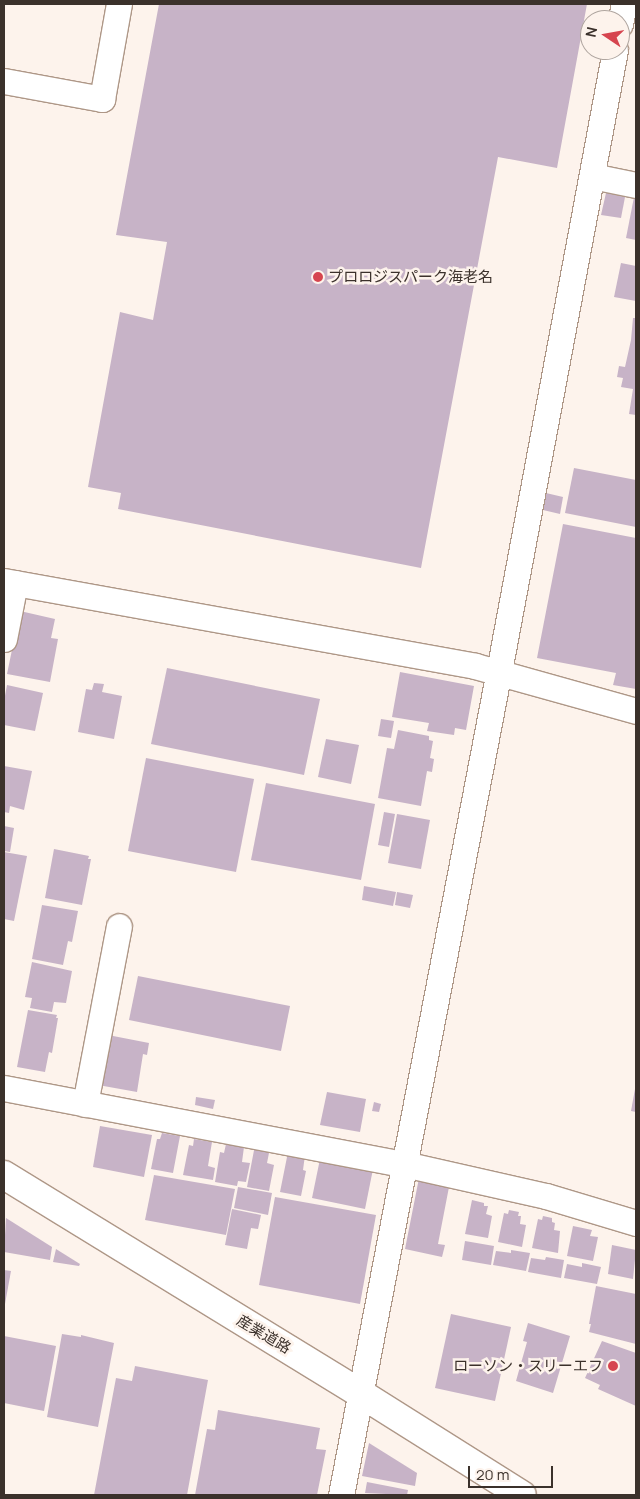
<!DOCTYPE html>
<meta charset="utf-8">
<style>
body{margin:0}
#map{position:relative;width:640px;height:1499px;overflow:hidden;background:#fdf3ec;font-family:Manrope,"Noto Sans JP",sans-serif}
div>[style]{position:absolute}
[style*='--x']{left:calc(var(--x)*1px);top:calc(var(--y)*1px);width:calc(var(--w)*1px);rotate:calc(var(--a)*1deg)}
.building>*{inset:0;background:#c7b3c7}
.roads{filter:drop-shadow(1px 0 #ae9787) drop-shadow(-1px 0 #ae9787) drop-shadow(0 1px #ae9787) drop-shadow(0 -1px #ae9787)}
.minor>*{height:25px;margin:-12.5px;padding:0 12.5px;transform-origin:12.5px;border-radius:12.5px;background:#fff}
.primary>*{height:28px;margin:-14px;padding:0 14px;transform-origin:14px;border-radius:14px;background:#fff}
.dots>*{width:14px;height:14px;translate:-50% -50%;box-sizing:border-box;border:2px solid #fdf3ec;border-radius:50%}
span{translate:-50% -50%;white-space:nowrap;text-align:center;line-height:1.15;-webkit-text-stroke:5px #fdf3ec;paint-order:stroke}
.poi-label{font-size:15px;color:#3b312b}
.left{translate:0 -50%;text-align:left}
.right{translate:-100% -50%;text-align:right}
.street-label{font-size:15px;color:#3b312b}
.frame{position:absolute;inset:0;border:5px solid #3b312b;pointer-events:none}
.north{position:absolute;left:580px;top:10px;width:50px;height:50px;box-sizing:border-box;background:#fdf3ec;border:1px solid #afa59f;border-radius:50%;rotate:282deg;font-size:14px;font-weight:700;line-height:20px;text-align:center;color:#3b312b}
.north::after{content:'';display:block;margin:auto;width:18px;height:22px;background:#d6454f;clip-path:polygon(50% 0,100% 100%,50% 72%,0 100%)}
.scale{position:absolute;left:468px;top:1466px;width:85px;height:22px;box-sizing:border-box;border:2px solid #3b312b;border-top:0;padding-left:6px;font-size:15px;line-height:18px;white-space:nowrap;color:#3b312b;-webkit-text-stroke:4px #fdf3ec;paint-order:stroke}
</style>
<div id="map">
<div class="building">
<i style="clip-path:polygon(159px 4px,587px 4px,557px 168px,498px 157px,421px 568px,118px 509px,121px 493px,88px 487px,120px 312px,153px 320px,167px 242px,116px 235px)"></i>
<i style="clip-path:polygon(635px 192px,636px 193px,636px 240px,626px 238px)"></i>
<i style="clip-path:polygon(606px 193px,625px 197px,621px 218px,601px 215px)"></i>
<i style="clip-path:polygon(621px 263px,636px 266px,636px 301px,614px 297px)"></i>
<i style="clip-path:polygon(633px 318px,636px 318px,636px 415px,629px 414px,633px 389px,621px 387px,623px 378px,617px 377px,619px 366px,625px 367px,631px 340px)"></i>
<i style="clip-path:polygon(574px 468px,636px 480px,636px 527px,565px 513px)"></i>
<i style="clip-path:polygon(546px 493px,563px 497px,560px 514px,543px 510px)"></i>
<i style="clip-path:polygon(563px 524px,636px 538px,636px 689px,613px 685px,616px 673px,537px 658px)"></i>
<i style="clip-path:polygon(20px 611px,55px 619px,51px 638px,58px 639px,50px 682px,7px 674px)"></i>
<i style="clip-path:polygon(167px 668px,320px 699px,304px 775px,151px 744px)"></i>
<i style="clip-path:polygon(400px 672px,474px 686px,466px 730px,455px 728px,454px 735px,427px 731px,429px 723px,392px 717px)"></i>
<i style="clip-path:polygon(94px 683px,104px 684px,102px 692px,122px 696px,114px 739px,78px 732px,86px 689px,92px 690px)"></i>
<i style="clip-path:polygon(7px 685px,43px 693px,35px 731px,4px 725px,4px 701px)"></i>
<i style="clip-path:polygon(381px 719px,394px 721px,391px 738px,378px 736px)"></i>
<i style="clip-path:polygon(398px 730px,429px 736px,429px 740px,433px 741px,430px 758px,434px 759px,432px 772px,427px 771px,421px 806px,378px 798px,387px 748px,394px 749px)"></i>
<i style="clip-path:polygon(326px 739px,359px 745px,351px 784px,318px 777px)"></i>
<i style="clip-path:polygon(146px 758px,254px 779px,236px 872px,128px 851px)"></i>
<i style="clip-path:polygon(4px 766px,32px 771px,24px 810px,10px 806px,9px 813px,4px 812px)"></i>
<i style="clip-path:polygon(266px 783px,375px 804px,361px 880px,251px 860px)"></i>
<i style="clip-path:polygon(384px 812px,395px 814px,389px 847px,378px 845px)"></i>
<i style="clip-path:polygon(397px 814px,430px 820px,421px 869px,388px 863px)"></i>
<i style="clip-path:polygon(4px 826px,14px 828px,10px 852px,4px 851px)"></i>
<i style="clip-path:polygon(54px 849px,89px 856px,88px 859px,91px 859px,82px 905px,45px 898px)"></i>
<i style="clip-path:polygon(4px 852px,27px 856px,14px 921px,4px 919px)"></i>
<i style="clip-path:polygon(364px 886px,396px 892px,393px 906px,362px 900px)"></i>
<i style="clip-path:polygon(397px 892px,413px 895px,410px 908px,395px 905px)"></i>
<i style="clip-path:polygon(42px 905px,78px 911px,72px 942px,68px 941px,63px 965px,32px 959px)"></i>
<i style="clip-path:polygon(32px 962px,72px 971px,66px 1003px,54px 1002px,52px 1012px,30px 1008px,32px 998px,25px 997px)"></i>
<i style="clip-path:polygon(138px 976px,290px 1006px,281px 1051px,129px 1020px)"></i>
<i style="clip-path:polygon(28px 1010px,57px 1015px,56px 1018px,58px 1018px,52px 1053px,49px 1052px,45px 1072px,17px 1067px)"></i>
<i style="clip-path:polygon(108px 1035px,149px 1043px,147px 1055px,143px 1054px,137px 1092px,98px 1085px)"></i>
<i style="clip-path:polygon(635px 1089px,636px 1090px,636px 1112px,631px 1111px)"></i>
<i style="clip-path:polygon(327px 1092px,366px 1099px,360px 1132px,320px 1125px)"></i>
<i style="clip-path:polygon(196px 1097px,215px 1100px,213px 1109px,195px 1105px)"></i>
<i style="clip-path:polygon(374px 1102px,381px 1104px,379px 1112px,372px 1111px)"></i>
<i style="clip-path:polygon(100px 1126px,152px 1135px,144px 1177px,93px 1167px)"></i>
<i style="clip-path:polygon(162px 1133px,180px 1136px,173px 1173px,151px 1169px,157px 1139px,160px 1139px)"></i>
<i style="clip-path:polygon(194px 1139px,212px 1142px,208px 1166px,215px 1168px,213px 1180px,183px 1175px,189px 1145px,193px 1146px)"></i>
<i style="clip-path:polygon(226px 1144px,244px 1147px,242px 1162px,250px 1163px,246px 1182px,238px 1181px,237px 1186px,215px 1182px,220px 1152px,224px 1153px)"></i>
<i style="clip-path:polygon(255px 1145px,270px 1148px,267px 1163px,274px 1165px,269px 1191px,247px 1187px)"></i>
<i style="clip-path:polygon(288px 1152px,305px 1155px,303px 1170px,306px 1171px,301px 1196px,280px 1192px)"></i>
<i style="clip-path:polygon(320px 1159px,373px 1169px,365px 1209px,312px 1198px)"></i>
<i style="clip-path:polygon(154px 1175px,235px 1189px,226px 1235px,145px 1220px)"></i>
<i style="clip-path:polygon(419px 1178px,445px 1183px,445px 1186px,449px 1187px,438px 1244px,445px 1245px,442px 1257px,405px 1249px)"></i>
<i style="clip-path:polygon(238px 1187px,272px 1193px,268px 1215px,234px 1208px)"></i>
<i style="clip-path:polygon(275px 1197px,376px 1215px,360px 1304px,259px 1285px)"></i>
<i style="clip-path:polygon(472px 1200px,484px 1203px,484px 1206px,488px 1206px,486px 1214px,492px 1216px,488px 1238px,465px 1234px)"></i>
<i style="clip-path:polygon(232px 1209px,261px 1215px,258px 1229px,251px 1228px,247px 1249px,225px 1245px)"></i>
<i style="clip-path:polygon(509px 1210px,519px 1212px,518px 1216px,521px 1216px,520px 1224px,526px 1225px,522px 1247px,498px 1242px,504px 1213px,508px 1214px)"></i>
<i style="clip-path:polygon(543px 1216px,552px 1218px,552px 1222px,555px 1223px,554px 1230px,560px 1231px,558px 1253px,532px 1248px,538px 1219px,542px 1220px)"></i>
<i style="clip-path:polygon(6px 1218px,52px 1247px,50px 1260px,4px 1252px)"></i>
<i style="clip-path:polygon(573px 1226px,592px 1230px,590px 1236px,598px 1237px,593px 1261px,567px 1256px)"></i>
<i style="clip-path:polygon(465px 1241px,494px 1246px,491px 1265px,462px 1260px)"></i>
<i style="clip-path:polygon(612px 1245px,636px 1250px,633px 1279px,608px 1274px)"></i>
<i style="clip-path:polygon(56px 1249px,80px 1264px,79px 1266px,53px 1262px)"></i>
<i style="clip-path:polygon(511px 1250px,530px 1253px,526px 1271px,493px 1265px,496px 1251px,511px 1253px)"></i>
<i style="clip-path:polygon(546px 1257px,564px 1260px,561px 1278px,528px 1272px,531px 1258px,545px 1260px)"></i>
<i style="clip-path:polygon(582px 1263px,601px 1267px,597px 1284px,564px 1278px,567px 1264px,582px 1267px)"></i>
<i style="clip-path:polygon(4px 1270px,11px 1271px,5px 1304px,4px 1304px)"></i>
<i style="clip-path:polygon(596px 1286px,636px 1294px,636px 1344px,589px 1332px,591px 1324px,589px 1324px)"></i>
<i style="clip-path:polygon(451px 1314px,511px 1327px,495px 1401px,435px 1388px)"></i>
<i style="clip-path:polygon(528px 1323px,570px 1336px,553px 1393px,516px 1381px,527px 1342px,523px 1341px)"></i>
<i style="clip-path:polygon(62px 1334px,81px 1337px,81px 1335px,114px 1343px,98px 1427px,47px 1417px)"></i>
<i style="clip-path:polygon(4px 1336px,56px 1346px,44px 1411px,4px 1403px)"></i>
<i style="clip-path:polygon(602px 1341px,636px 1353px,636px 1406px,598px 1389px,600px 1385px,585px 1378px)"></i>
<i style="clip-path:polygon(135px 1366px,208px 1380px,187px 1495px,94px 1495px,116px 1378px,132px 1381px)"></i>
<i style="clip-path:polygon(218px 1410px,320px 1428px,316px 1449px,326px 1450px,317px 1495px,195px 1495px,207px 1429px,215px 1430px)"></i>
<i style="clip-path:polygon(369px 1443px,417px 1473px,415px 1486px,362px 1476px)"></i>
<i style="clip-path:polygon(367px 1482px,408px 1490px,407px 1495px,365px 1493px)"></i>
</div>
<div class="roads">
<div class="minor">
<i style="--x:620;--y:24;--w:20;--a:-79"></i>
<i style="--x:4;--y:81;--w:100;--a:10.4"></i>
<i style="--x:102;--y:99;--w:97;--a:-79.9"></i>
<i style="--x:592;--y:176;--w:45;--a:11.6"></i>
<i style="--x:4;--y:581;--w:479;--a:10.2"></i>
<i style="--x:475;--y:666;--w:167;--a:15.6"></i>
<i style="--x:4;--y:639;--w:57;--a:-78.9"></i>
<i style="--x:4;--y:1088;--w:407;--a:10.8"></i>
<i style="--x:404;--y:1164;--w:146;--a:12.7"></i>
<i style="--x:546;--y:1196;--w:94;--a:16.7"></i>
<i style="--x:85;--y:1104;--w:181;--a:-79.2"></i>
<i style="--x:341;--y:1495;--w:839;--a:-79.15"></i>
<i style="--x:499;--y:671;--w:632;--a:-79.42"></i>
</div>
<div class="primary">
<i style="--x:4;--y:1175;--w:417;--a:31.5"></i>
<i style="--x:360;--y:1393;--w:191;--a:32.2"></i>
</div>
</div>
<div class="dots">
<i style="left:318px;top:277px;background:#d6454f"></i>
<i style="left:613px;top:1366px;background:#d6454f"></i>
</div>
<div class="poi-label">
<span class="left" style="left:328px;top:277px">プロロジスパーク海老名</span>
<span class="right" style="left:603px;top:1366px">ローソン・スリーエフ</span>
</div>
<div class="street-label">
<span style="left:264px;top:1334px;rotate:31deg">産業道路</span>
</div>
<div class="frame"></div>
<div class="north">N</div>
<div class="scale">20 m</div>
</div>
